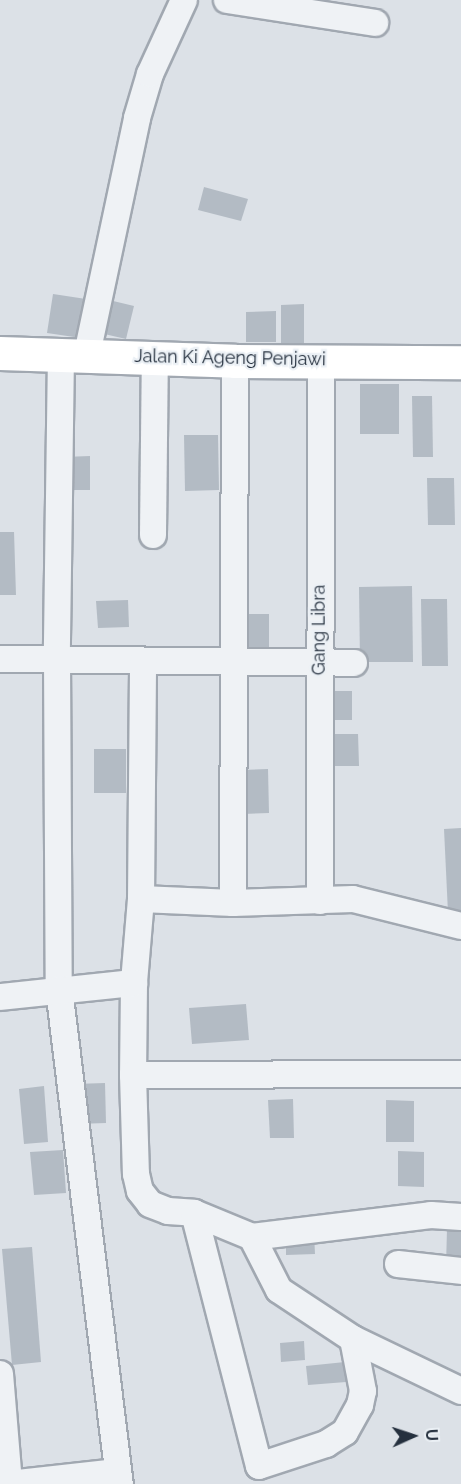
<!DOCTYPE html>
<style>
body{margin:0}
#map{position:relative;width:461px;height:1484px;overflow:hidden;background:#dce1e7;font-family:Raleway,sans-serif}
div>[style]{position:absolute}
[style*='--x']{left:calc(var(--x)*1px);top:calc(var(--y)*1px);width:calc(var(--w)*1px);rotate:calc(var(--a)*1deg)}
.building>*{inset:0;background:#b3bbc4}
.roads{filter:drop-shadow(2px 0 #a1a8b1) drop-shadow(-2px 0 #a1a8b1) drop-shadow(0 2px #a1a8b1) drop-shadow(0 -2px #a1a8b1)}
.street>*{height:26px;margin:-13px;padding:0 13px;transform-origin:13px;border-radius:13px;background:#eff2f5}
.secondary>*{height:33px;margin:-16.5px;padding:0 16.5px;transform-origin:16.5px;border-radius:16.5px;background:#fff}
span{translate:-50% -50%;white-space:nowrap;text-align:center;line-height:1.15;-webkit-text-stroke:4.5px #ebf0f5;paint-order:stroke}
.street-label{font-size:18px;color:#25303e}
.north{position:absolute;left:383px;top:1406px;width:60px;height:60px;-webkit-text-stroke:4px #ebf0f5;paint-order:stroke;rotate:87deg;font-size:16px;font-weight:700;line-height:24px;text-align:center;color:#25303e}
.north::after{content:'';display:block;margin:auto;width:21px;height:27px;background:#25303e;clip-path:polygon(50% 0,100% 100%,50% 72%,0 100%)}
</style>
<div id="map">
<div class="building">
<i style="clip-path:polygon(204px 187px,248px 199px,241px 221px,198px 210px)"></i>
<i style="clip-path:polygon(53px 294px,86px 299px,81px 338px,47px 333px)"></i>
<i style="clip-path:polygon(109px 300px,134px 306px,126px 339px,100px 333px)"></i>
<i style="clip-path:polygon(304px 304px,304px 346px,281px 346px,281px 305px)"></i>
<i style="clip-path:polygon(276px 311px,276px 342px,246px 342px,246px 312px)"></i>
<i style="clip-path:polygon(360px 384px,399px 384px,399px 434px,360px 434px)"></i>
<i style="clip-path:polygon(412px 396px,432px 396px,433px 457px,413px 457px)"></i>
<i style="clip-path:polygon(184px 435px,218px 435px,219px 490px,185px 491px)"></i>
<i style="clip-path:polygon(90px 456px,90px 490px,64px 490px,64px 457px)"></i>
<i style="clip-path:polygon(427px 478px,454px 478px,455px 525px,428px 525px)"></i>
<i style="clip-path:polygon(0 532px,14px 532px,16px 595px,0 595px)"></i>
<i style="clip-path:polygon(412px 586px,413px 662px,360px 662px,359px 587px)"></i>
<i style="clip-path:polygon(421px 599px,447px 599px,448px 666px,422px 666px)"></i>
<i style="clip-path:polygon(128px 600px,129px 627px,98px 628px,96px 601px)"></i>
<i style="clip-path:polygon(240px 614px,269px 614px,269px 652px,240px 653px)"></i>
<i style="clip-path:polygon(327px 691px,352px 691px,352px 720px,327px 720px)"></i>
<i style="clip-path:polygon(331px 734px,358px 734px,359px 766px,331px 766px)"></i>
<i style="clip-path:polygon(94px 749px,126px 749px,126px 793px,94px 793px)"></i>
<i style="clip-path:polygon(268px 769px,269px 813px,242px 814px,241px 770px)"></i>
<i style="clip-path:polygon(461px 828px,461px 912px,448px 913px,444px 829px)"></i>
<i style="clip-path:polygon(246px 1004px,249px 1040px,192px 1044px,189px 1008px)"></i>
<i style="clip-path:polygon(105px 1083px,106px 1123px,77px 1124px,75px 1084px)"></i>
<i style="clip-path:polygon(44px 1086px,48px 1142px,24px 1144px,19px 1089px)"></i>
<i style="clip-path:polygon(293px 1099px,294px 1138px,270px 1138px,268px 1100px)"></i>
<i style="clip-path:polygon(386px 1100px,414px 1101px,414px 1142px,386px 1142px)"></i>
<i style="clip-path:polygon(63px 1150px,66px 1193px,34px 1195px,30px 1152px)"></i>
<i style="clip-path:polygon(398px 1151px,424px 1152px,424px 1187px,398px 1186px)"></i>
<i style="clip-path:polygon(447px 1229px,461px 1230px,461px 1266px,446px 1266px)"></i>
<i style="clip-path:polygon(314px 1233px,315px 1254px,286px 1255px,286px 1234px)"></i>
<i style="clip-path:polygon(32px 1247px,41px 1362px,12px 1365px,2px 1249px)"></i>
<i style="clip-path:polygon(304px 1341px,305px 1360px,281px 1362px,280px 1343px)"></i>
<i style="clip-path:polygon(345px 1362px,346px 1382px,308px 1385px,306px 1366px)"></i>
</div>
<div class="roads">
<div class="street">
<i style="--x:227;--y:0;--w:150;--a:8.8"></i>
<i style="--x:61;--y:354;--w:305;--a:90.8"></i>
<i style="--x:57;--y:659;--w:330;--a:89.7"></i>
<i style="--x:59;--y:989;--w:499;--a:83"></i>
<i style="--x:87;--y:354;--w:241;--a:-78"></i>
<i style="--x:137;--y:118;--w:46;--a:-73.5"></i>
<i style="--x:150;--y:74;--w:81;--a:-65.3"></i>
<i style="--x:235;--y:361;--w:542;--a:90.21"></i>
<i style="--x:233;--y:903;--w:92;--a:-177.5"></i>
<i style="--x:141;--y:899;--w:84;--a:94.8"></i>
<i style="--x:134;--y:983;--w:92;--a:90.6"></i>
<i style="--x:133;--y:1075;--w:328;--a:-0.2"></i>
<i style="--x:153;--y:535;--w:177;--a:-89.4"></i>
<i style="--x:0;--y:659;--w:354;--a:0.6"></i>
<i style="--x:141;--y:899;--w:238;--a:-89.5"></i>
<i style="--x:320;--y:901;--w:541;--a:-89.89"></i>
<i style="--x:233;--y:903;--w:120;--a:-1.9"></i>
<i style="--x:353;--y:899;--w:111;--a:14"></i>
<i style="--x:0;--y:997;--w:135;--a:-6"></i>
<i style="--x:133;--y:1075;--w:99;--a:88.3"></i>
<i style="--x:136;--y:1174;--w:17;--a:77"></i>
<i style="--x:140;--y:1191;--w:16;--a:52"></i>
<i style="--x:150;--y:1204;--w:19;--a:21"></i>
<i style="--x:168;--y:1211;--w:26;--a:4"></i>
<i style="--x:194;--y:1213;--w:63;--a:22.5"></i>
<i style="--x:252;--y:1237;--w:180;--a:-7"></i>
<i style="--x:431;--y:1215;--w:30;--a:4"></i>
<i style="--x:194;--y:1213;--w:261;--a:75.6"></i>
<i style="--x:259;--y:1466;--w:71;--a:-18.2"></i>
<i style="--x:326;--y:1444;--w:22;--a:-32"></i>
<i style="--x:345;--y:1432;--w:31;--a:-61"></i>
<i style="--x:360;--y:1405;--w:14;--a:-78"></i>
<i style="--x:363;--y:1391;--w:53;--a:-100.9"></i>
<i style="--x:252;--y:1237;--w:59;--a:63"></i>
<i style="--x:279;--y:1290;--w:89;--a:33.5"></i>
<i style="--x:353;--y:1339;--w:120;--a:25.7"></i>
<i style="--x:398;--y:1264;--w:63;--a:6.3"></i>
<i style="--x:0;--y:1374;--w:110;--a:85.3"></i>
<i style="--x:9;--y:1484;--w:109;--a:-6.3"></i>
</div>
<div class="secondary">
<i style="--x:0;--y:353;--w:235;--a:1.9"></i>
<i style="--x:235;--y:361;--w:226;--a:0.3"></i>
</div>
</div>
<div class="street-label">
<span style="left:230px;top:358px;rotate:1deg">Jalan Ki Ageng Penjawi</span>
<span style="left:319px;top:630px;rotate:-90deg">Gang Libra</span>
</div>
<div class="north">U</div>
</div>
